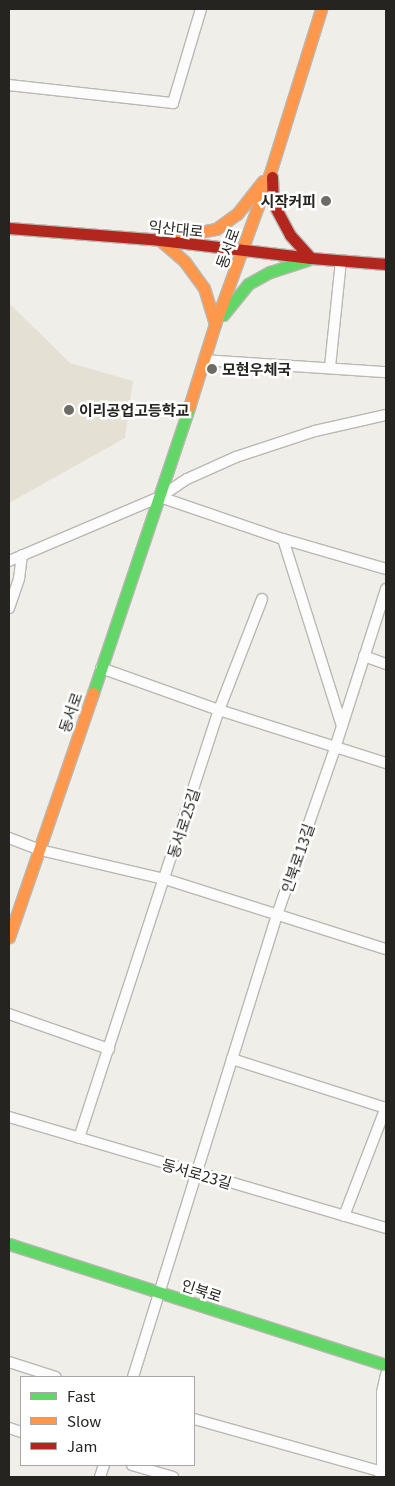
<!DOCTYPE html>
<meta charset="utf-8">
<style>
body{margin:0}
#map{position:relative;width:395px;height:1486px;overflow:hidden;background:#f0eee8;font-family:Georgia,"Noto Sans KR",serif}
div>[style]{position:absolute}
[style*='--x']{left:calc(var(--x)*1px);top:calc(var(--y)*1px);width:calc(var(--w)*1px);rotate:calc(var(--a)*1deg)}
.built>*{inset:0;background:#e4e1d4}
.roads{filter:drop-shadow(1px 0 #b9b8b3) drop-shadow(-1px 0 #b9b8b3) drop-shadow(0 1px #b9b8b3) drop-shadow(0 -1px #b9b8b3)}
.street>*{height:10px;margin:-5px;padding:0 5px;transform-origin:5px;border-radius:5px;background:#fdfcfc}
.fast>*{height:11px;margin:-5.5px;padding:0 5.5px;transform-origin:5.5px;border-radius:5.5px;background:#63d668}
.slow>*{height:11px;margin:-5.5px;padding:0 5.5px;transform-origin:5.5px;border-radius:5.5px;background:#ff974d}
.jam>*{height:11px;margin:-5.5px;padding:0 5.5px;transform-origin:5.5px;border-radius:5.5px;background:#b3261e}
.dots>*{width:14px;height:14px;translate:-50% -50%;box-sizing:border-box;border:2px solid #fff;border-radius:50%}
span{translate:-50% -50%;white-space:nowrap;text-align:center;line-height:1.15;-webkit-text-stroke:5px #fff;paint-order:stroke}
.poi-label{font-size:15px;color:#252420;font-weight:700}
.right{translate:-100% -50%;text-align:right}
.left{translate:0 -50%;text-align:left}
.street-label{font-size:15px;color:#252420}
.frame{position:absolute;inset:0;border:10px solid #252420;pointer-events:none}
.legend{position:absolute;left:20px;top:1376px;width:175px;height:90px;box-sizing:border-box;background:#fff;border:1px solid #a8a7a6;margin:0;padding:6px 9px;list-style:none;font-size:15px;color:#252420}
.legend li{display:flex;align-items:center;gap:10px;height:25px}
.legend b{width:25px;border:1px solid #a8a7a6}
</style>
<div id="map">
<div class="built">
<i style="clip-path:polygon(9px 303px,70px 363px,133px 381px,125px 438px,9px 503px)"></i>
</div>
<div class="roads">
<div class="street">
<i style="--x:9;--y:85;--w:165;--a:6.3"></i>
<i style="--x:173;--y:103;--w:98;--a:-73.4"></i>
<i style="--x:204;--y:360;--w:182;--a:3.8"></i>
<i style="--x:330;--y:367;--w:107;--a:-84.1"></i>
<i style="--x:160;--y:497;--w:130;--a:18.9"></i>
<i style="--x:283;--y:539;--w:107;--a:16.2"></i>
<i style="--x:283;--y:539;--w:196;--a:72.5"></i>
<i style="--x:9;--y:561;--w:164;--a:-23"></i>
<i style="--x:160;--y:497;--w:32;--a:-34"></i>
<i style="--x:187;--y:479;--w:54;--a:-24.2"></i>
<i style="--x:236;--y:457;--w:83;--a:-18.2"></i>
<i style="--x:315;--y:431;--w:73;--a:-12.7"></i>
<i style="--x:9;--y:608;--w:31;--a:-71"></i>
<i style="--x:19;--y:579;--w:24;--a:-83"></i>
<i style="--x:364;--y:656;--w:23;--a:20"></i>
<i style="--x:101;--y:668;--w:125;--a:19.6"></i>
<i style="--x:219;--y:710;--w:175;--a:17.6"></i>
<i style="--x:9;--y:838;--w:33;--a:21"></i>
<i style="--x:40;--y:850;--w:128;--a:13.1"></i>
<i style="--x:165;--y:879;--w:232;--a:17.6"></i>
<i style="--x:9;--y:1014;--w:106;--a:19.3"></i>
<i style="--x:232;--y:1059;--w:162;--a:17.7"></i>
<i style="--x:9;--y:1117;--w:393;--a:16.4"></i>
<i style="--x:79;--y:1138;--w:450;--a:-71.9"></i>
<i style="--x:219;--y:710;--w:119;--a:-68.8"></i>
<i style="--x:344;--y:1216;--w:117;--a:-68.9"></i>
<i style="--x:9;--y:1362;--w:49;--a:17.7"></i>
<i style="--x:133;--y:1377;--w:484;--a:-72.7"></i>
<i style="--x:277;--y:915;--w:177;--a:-70.8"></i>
<i style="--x:335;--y:748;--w:167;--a:-72.2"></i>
<i style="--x:194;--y:1419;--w:195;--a:15.7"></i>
<i style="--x:382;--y:1472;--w:5;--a:112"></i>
<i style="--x:9;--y:1428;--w:13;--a:18"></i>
<i style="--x:132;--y:1465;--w:43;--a:16.3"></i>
<i style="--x:100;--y:1477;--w:13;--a:-72"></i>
<i style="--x:385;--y:1477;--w:6;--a:-121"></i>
<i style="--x:382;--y:1472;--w:80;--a:-90"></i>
<i style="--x:382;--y:1392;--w:18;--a:-77"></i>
</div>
<div class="fast">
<i style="--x:223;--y:315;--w:40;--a:-51"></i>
<i style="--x:248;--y:284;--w:25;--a:-29"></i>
<i style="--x:270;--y:272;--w:39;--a:-18"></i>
<i style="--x:93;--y:693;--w:302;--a:-71.4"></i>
<i style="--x:9;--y:1244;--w:396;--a:17.8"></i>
</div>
<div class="slow">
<i style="--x:174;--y:237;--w:43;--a:-10.8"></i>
<i style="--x:216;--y:229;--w:26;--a:-36"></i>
<i style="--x:237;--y:214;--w:42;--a:-51.8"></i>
<i style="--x:160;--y:240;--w:33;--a:41"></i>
<i style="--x:185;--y:262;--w:32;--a:54"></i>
<i style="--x:204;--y:288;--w:38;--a:73"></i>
<i style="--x:189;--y:407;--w:87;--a:-72.6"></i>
<i style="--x:215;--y:324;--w:164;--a:-70"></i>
<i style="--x:271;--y:170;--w:169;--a:-72.7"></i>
<i style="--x:9;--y:937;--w:258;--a:-71"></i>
</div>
<div class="jam">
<i style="--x:272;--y:177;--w:26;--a:88"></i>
<i style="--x:273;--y:203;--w:36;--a:62"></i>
<i style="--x:290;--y:235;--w:31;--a:48"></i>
<i style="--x:9;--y:228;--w:151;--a:4.5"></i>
<i style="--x:160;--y:240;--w:152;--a:6.8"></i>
<i style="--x:311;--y:258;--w:75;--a:4.6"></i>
</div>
</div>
<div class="dots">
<i style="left:326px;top:201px;background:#6c6b66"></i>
<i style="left:212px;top:369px;background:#6c6b66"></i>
<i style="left:69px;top:410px;background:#6c6b66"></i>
</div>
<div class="poi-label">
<span class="right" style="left:316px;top:201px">시작커피</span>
<span class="left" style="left:222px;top:369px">모현우체국</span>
<span class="left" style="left:79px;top:410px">이리공업고등학교</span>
</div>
<div class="street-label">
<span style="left:176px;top:228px;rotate:6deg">익산대로</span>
<span style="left:227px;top:248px;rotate:-70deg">동서로</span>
<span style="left:70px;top:712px;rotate:-71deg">동서로</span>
<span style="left:183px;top:823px;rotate:-72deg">동서로25길</span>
<span style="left:297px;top:858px;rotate:-71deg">인북로13길</span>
<span style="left:197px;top:1173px;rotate:16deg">동서로23길</span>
<span style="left:202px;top:1290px;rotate:18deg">인북로</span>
</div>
<div class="frame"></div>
<ul class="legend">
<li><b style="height:6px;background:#63d668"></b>Fast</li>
<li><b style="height:6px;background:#ff974d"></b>Slow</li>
<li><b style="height:6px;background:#b3261e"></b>Jam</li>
</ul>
</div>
